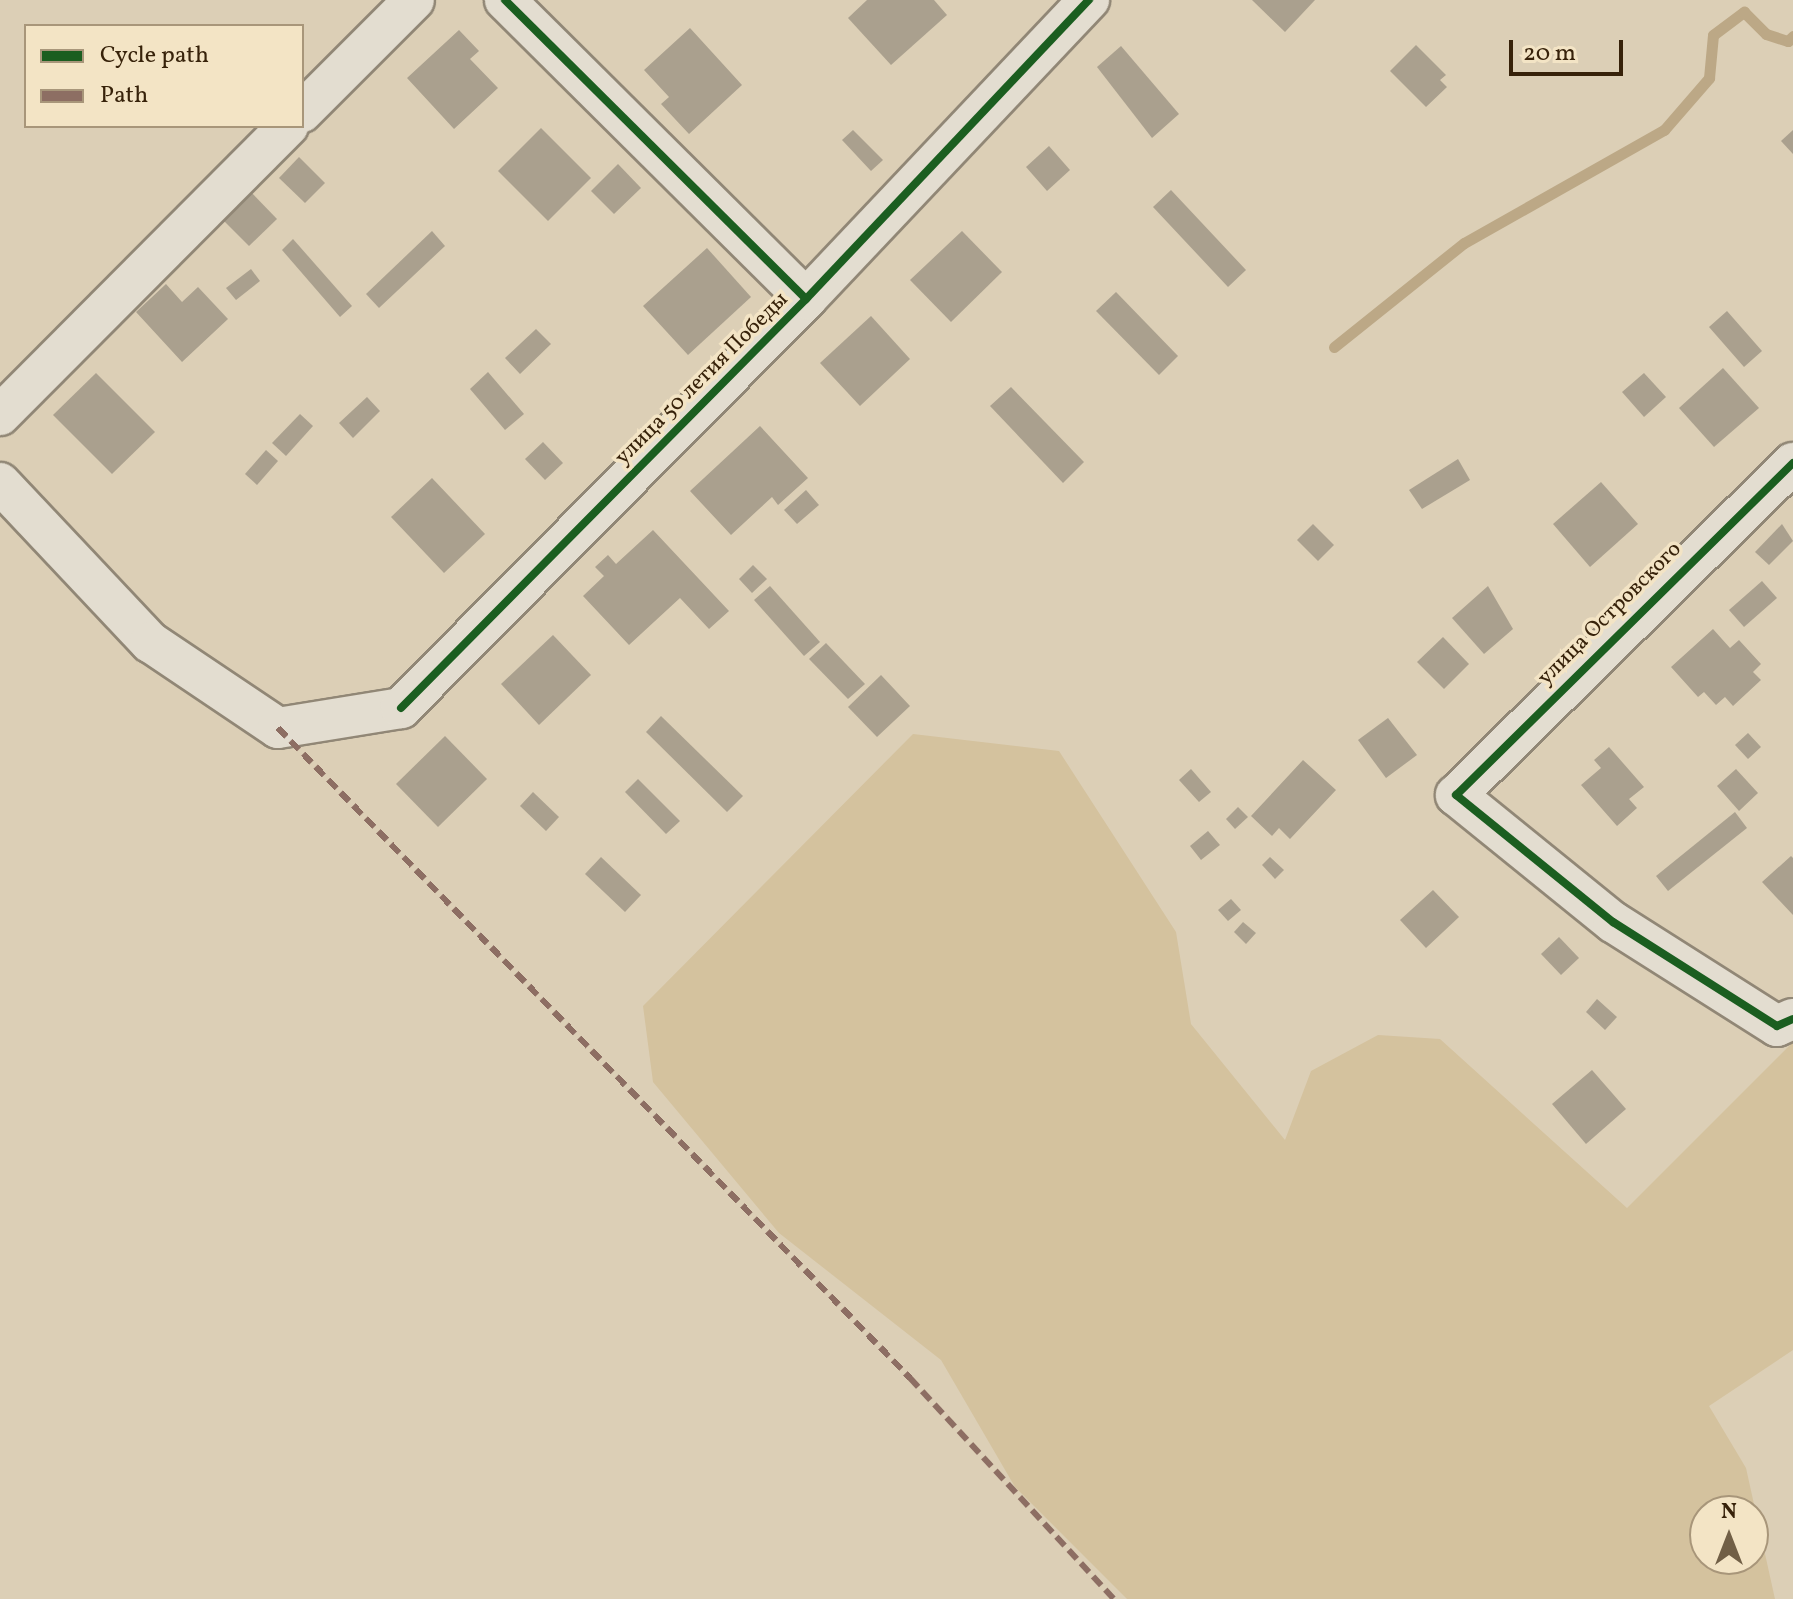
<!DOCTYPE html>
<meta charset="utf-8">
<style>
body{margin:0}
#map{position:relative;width:1793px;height:1599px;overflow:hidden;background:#dccfb6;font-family:Vollkorn,serif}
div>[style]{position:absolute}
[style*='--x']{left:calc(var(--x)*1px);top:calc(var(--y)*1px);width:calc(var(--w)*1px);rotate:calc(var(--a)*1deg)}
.green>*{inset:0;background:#d4c29e}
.stream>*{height:11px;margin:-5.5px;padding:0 5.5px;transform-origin:5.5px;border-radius:5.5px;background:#bca886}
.building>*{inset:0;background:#aaa08e}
.roads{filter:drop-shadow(2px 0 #918776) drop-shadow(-2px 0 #918776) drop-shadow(0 2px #918776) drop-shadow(0 -2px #918776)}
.minor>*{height:40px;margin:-20px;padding:0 20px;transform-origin:20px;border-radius:20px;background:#e3ddd0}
.quiet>*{height:6px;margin-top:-3px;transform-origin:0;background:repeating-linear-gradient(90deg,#8d6e63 0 12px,transparent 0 18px)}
.cycleway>*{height:8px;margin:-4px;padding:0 4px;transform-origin:4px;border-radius:4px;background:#1b5e20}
span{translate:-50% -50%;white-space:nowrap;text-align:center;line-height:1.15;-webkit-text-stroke:7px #f3e4c5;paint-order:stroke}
.street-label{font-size:22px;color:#37220a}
.legend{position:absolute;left:24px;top:24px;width:280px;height:104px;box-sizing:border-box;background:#f3e4c5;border:2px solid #a8967a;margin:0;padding:10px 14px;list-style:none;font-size:24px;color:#37220a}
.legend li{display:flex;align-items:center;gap:16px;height:40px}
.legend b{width:40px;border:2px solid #a8967a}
.north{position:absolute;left:1689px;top:1495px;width:80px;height:80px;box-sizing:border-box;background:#f3e4c5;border:2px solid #a8967a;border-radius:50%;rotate:0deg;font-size:22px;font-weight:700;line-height:32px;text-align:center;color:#37220a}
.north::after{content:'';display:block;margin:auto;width:28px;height:36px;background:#715f46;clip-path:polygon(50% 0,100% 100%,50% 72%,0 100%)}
.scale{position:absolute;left:1509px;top:40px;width:114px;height:36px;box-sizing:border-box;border:4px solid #37220a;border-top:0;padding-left:10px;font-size:24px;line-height:28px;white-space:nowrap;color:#37220a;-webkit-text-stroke:6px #f3e4c5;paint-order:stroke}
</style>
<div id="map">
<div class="green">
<i style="clip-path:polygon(evenodd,913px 734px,1059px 751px,1176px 932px,1191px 1024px,1285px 1140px,1311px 1071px,1378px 1035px,1440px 1039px,1627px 1208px,1793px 1042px,1793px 1350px,1709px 1406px,1746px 1468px,1775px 1599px,1127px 1599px,1015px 1487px,941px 1360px,779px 1233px,653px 1082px,643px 1006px,913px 734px,1705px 1511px,1753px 1511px,1753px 1559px,1705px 1559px,1705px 1511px)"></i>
</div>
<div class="stream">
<i style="--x:1334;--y:347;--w:166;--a:-38.7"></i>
<i style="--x:1464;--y:243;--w:230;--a:-29.5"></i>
<i style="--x:1664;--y:130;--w:69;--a:-49.1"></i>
<i style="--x:1709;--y:78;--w:43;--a:-84.7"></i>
<i style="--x:1713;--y:35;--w:39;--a:-37"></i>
<i style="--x:1744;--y:12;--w:31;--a:45"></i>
<i style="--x:1766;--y:34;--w:23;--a:18"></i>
<i style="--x:1788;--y:41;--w:7;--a:-45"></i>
</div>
<div class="building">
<i style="clip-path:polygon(867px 0,934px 0,947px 15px,891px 65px,848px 18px)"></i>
<i style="clip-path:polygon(1252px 0,1315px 0,1285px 32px)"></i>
<i style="clip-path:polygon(690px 28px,742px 85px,689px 134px,661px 104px,669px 97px,644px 70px)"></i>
<i style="clip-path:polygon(459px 30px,479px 51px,470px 59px,498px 88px,454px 129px,407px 78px)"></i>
<i style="clip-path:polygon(1416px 45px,1446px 75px,1440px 80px,1447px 87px,1426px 107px,1390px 71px)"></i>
<i style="clip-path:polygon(1121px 46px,1179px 114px,1152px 138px,1097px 67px)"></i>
<i style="clip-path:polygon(541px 128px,591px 178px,548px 221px,498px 171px)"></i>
<i style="clip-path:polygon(853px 130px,883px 160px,871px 171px,842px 140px)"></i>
<i style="clip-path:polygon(1793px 130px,1793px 154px,1781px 141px)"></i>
<i style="clip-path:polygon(1049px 146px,1070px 170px,1047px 191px,1026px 167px)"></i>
<i style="clip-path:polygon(299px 157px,325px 183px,305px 203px,279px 178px)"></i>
<i style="clip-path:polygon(618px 164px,641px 188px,614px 214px,591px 191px)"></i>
<i style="clip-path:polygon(1171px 190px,1246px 270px,1228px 287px,1153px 207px)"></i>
<i style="clip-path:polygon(250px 191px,277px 219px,249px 246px,222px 219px)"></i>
<i style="clip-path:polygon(432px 231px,445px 246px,379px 308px,366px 294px)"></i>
<i style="clip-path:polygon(962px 231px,1002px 272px,951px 322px,910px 280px)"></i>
<i style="clip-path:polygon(293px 239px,352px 306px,340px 317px,282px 250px)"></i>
<i style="clip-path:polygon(707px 248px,751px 297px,688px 355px,643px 306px)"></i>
<i style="clip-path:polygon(251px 269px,260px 281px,236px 300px,226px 288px)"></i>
<i style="clip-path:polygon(166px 284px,182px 302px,198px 287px,228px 319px,182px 362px,136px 312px)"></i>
<i style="clip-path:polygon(1116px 292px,1178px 356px,1159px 375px,1096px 311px)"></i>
<i style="clip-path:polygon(1727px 311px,1762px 351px,1744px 367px,1709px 327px)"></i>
<i style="clip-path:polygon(871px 316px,910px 359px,860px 406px,820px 363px)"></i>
<i style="clip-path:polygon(536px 329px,551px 344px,520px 374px,505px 358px)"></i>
<i style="clip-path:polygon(1723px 368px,1759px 408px,1714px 447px,1679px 408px)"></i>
<i style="clip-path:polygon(488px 372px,524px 414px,505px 430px,470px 389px)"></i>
<i style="clip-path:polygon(96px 373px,155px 432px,112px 474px,53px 415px)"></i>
<i style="clip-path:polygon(1644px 373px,1666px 397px,1644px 417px,1622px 392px)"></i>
<i style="clip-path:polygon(1011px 387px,1084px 462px,1063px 483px,990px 406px)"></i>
<i style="clip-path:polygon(367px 397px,380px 411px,353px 438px,339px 423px)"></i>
<i style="clip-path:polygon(300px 414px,313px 426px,286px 456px,272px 443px)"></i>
<i style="clip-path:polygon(760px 426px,808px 478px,778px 505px,772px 497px,731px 535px,690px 491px)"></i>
<i style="clip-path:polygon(543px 442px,563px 463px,545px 480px,525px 459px)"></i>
<i style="clip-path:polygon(266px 450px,278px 461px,257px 485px,245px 474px)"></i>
<i style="clip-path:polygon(1458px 459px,1470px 480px,1422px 509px,1409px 490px)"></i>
<i style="clip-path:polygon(432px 478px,485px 534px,444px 573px,391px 517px)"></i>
<i style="clip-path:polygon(1601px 482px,1638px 524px,1590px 567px,1553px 524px)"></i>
<i style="clip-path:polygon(806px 490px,819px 505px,797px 524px,784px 510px)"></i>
<i style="clip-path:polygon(1313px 524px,1334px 545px,1318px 561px,1297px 540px)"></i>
<i style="clip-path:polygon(1782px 524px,1793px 541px,1769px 565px,1755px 552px)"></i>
<i style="clip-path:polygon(653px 530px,729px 611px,709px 629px,680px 598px,629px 645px,583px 596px,604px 576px,595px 567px,608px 555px,616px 564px)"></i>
<i style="clip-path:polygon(753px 565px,767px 579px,752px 593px,739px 579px)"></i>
<i style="clip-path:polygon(1762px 581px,1777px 598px,1744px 627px,1729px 610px)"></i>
<i style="clip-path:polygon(770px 586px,820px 642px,804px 656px,754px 600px)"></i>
<i style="clip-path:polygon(1488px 586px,1513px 629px,1484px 654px,1452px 618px)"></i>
<i style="clip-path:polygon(1713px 629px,1730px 648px,1739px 640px,1761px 664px,1753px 672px,1761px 680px,1733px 706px,1725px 697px,1716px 705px,1704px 692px,1698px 697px,1671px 667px)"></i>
<i style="clip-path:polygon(553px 635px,591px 675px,539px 725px,501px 684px)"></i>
<i style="clip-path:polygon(1443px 637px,1469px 664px,1444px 689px,1417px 662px)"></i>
<i style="clip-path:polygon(826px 643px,865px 684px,848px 699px,809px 659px)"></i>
<i style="clip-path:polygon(881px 675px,910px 706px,877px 737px,848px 707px)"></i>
<i style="clip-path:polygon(661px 716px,743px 796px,727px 812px,646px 732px)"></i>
<i style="clip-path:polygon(1388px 718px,1417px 755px,1386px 778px,1358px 740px)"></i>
<i style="clip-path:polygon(1748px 733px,1761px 747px,1748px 759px,1735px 745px)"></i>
<i style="clip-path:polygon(445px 736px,487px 779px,438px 827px,396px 784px)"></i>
<i style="clip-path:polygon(1609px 747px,1644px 787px,1629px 799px,1637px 808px,1617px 826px,1581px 785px,1601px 768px,1594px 760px)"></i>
<i style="clip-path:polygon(1303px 760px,1336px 790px,1290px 839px,1279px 828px,1272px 836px,1251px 816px)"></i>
<i style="clip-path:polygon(1191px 769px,1211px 792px,1199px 802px,1179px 780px)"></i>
<i style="clip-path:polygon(1736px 769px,1758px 793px,1739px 811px,1717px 786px)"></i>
<i style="clip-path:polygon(638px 779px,680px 821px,666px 834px,625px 792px)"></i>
<i style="clip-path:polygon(533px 792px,559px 817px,546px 831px,520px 806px)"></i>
<i style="clip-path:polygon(1238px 807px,1248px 817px,1235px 829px,1226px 819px)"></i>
<i style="clip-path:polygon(1735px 812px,1747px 828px,1668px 891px,1656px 876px)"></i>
<i style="clip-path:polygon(1208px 831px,1220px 845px,1201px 860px,1190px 846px)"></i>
<i style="clip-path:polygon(1791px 856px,1793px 858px,1793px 915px,1762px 882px)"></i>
<i style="clip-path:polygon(601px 857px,641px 895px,625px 912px,585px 874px)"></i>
<i style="clip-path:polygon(1270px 857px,1284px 870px,1275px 879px,1262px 865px)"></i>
<i style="clip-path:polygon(1433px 890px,1459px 917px,1426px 948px,1400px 920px)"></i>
<i style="clip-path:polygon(1231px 899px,1241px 910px,1228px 921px,1218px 910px)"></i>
<i style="clip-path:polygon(1243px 922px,1256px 933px,1246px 944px,1234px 932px)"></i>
<i style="clip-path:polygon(1559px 937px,1579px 958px,1561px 975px,1541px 954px)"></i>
<i style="clip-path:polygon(1597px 999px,1617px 1017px,1605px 1030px,1586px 1012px)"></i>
<i style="clip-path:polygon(1592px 1070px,1626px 1109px,1586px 1144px,1552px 1104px)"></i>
</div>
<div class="roads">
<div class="minor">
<i style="--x:505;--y:0;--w:424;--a:44.8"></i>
<i style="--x:302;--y:112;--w:158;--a:-45"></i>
<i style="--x:0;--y:415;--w:408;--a:-45.1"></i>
<i style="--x:1793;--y:463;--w:473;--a:135.4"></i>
<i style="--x:1456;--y:795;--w:202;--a:39"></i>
<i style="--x:1613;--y:922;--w:194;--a:32.4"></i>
<i style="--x:1777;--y:1026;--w:17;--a:-24"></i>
<i style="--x:0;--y:483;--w:219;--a:46.7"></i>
<i style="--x:150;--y:642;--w:154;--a:33.9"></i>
<i style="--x:278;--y:728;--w:125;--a:-9.2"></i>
<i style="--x:401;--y:708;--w:576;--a:-45.28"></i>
<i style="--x:806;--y:299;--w:412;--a:-46.6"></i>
</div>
</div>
<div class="quiet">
<i style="--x:278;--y:728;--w:907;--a:45.8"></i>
<i style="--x:910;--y:1378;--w:301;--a:47.3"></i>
</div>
<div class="cycleway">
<i style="--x:505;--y:0;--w:424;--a:44.8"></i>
<i style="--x:1793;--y:463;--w:473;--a:135.4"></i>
<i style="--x:1456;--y:795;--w:202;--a:39"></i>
<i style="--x:1613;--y:922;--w:194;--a:32.4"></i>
<i style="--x:1777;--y:1026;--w:17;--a:-24"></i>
<i style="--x:401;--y:708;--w:576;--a:-45.28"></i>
<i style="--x:806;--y:299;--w:412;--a:-46.6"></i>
</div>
<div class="street-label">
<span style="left:702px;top:379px;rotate:-45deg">улица 50 летия Победы</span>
<span style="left:1610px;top:614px;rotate:-45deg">улица Островского</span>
</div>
<ul class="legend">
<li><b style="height:10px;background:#1b5e20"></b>Cycle path</li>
<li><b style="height:10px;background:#8d6e63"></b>Path</li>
</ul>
<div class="north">N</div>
<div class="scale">20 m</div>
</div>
